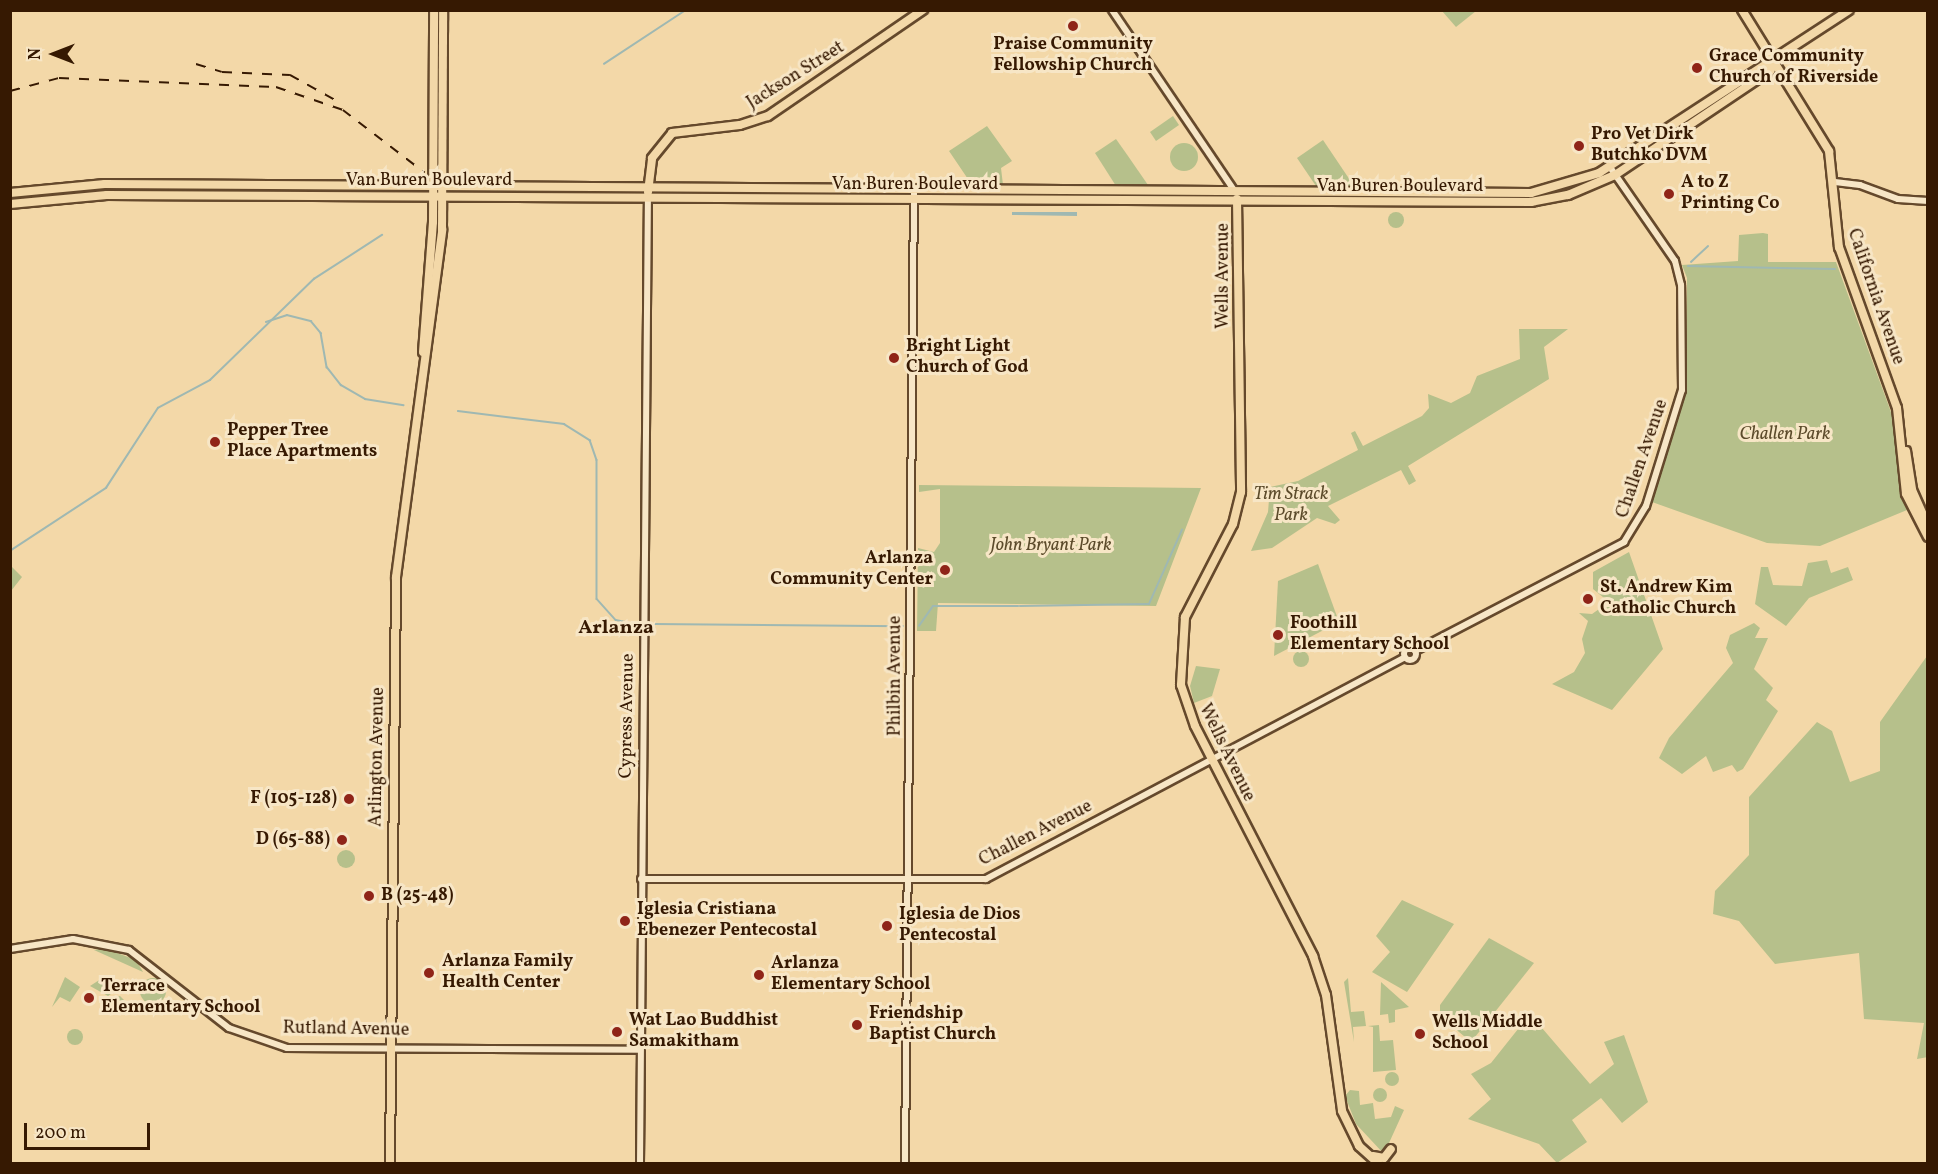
<!DOCTYPE html>
<style>
body{margin:0}
#map{position:relative;width:1938px;height:1174px;overflow:hidden;background:#f3d8a8;font-family:Vollkorn,serif}
div>[style]{position:absolute}
[style*='--x']{left:calc(var(--x)*1px);top:calc(var(--y)*1px);width:calc(var(--w)*1px);rotate:calc(var(--a)*1deg)}
.green>*{inset:0;background:#b6c08b}
.round{border-radius:50%}
.water>*{inset:0;background:#9fb8b2}
.stream>*{height:1.5px;margin:-0.75px;padding:0 0.75px;transform-origin:0.75px;border-radius:0.75px;background:#9fb8b2}
.roads{filter:drop-shadow(2px 0 #65492c) drop-shadow(-2px 0 #65492c) drop-shadow(0 2px #65492c) drop-shadow(0 -2px #65492c)}
.minor>*{height:6px;margin:-3px;padding:0 3px;transform-origin:3px;border-radius:3px;background:#f7e6c6}
.minor>.ring{margin:-3px;padding:0;box-sizing:content-box;background:none;border:6px solid #f7e6c6;border-radius:50%}
.major>*{height:8px;margin:-4px;padding:0 4px;transform-origin:4px;border-radius:4px;background:#f3d8a8}
.rail>*{height:1.5px;margin-top:-0.75px;transform-origin:0;background:repeating-linear-gradient(90deg,#361902 0 10px,transparent 0 20px)}
.dots>*{width:16px;height:16px;translate:-50% -50%;box-sizing:border-box;border:3px solid #f7e6c6;border-radius:50%}
span{translate:-50% -50%;white-space:nowrap;text-align:center;line-height:1.15;-webkit-text-stroke:6px #f7e6c6;paint-order:stroke}
.poi-label{font-size:18px;color:#361902;font-weight:700}
.left{translate:0 -50%;text-align:left}
.right{translate:-100% -50%;text-align:right}
.street-label{font-size:18px;color:#361902}
.park-label{font-size:18px;color:#5c4b2b;font-style:italic}
.neighbourhood-label{font-size:20px;color:#361902;font-weight:700}
.frame{position:absolute;inset:0;border:12px solid #361902;pointer-events:none}
.north{position:absolute;left:24px;top:24px;width:60px;height:60px;-webkit-text-stroke:4px #f7e6c6;paint-order:stroke;rotate:270deg;font-size:16px;font-weight:700;line-height:24px;text-align:center;color:#361902}
.north::after{content:'';display:block;margin:auto;width:21px;height:27px;background:#361902;clip-path:polygon(50% 0,100% 100%,50% 72%,0 100%)}
.scale{position:absolute;left:24px;top:1123px;width:126px;height:27px;box-sizing:border-box;border:3px solid #361902;border-top:0;padding-left:8px;font-size:18px;line-height:21px;white-space:nowrap;color:#361902;-webkit-text-stroke:4px #f7e6c6;paint-order:stroke}
</style>
<div id="map">
<div class="green">
<i style="clip-path:polygon(1442px 11px,1476px 11px,1456px 27px)"></i>
<i style="clip-path:polygon(1173px 116px,1179px 125px,1156px 141px,1150px 132px)"></i>
<i style="clip-path:polygon(987px 126px,1012px 161px,1001px 168px,1003px 185px,972px 185px,949px 151px)"></i>
<i style="clip-path:polygon(1116px 139px,1128px 156px,1148px 185px,1116px 186px,1095px 153px)"></i>
<i style="clip-path:polygon(1323px 140px,1356px 189px,1318px 189px,1297px 158px)"></i>
<i class="round" style="left:1170px;top:143px;width:28px;height:28px"></i>
<i class="round" style="left:1388px;top:212px;width:16px;height:16px"></i>
<i style="clip-path:polygon(1763px 233px,1768px 234px,1768px 262px,1836px 262px,1895px 423px,1907px 510px,1820px 546px,1767px 543px,1652px 502px,1686px 391px,1687px 278px,1682px 265px,1738px 261px,1739px 235px)"></i>
<i style="clip-path:polygon(1519px 329px,1568px 329px,1544px 347px,1549px 379px,1408px 466px,1416px 481px,1409px 485px,1401px 470px,1328px 506px,1340px 520px,1335px 524px,1317px 518px,1272px 548px,1251px 551px,1268px 512px,1270px 487px,1298px 481px,1358px 450px,1351px 433px,1355px 431px,1363px 446px,1422px 416px,1429px 408px,1428px 394px,1451px 403px,1470px 393px,1477px 376px,1520px 359px)"></i>
<i style="clip-path:polygon(919px 485px,1023px 486px,1201px 488px,1156px 606px,938px 603px,936px 631px,917px 631px,918px 548px,934px 552px,940px 543px,940px 489px,919px 492px)"></i>
<i style="clip-path:polygon(1629px 552px,1663px 649px,1612px 710px,1552px 684px,1574px 672px,1585px 653px,1582px 639px,1588px 621px,1579px 613px,1592px 614px,1609px 602px,1593px 589px,1593px 572px)"></i>
<i style="clip-path:polygon(1827px 560px,1831px 573px,1848px 567px,1853px 580px,1809px 598px,1786px 626px,1755px 604px,1761px 567px,1768px 567px,1773px 585px,1802px 586px,1808px 563px)"></i>
<i style="clip-path:polygon(1318px 564px,1339px 622px,1274px 656px,1278px 581px)"></i>
<i style="clip-path:polygon(11px 566px,22px 577px,11px 591px,10px 566px)"></i>
<i style="clip-path:polygon(1754px 623px,1760px 628px,1755px 638px,1768px 638px,1754px 669px,1773px 688px,1766px 700px,1778px 711px,1743px 769px,1737px 772px,1732px 765px,1713px 772px,1706px 756px,1682px 774px,1659px 758px,1669px 738px,1733px 663px,1726px 648px,1730px 635px)"></i>
<i class="round" style="left:1293px;top:651px;width:16px;height:16px"></i>
<i style="clip-path:polygon(1927px 656px,1928px 1057px,1917px 1059px,1924px 1023px,1864px 1019px,1859px 953px,1775px 964px,1739px 921px,1713px 914px,1715px 891px,1749px 855px,1749px 797px,1817px 722px,1832px 731px,1850px 782px,1880px 771px,1880px 722px)"></i>
<i style="clip-path:polygon(1196px 666px,1220px 669px,1212px 696px,1194px 703px,1190px 686px)"></i>
<i class="round" style="left:337px;top:850px;width:18px;height:18px"></i>
<i style="clip-path:polygon(1402px 900px,1454px 924px,1407px 992px,1372px 972px,1390px 952px,1376px 936px)"></i>
<i style="clip-path:polygon(1489px 938px,1534px 963px,1471px 1042px,1440px 1016px,1440px 1005px)"></i>
<i style="clip-path:polygon(104px 948px,136px 960px,143px 972px,94px 950px)"></i>
<i style="clip-path:polygon(107px 975px,124px 985px,108px 996px,90px 986px)"></i>
<i style="clip-path:polygon(65px 977px,80px 987px,70px 1002px,60px 997px,52px 1007px)"></i>
<i class="round" style="left:140px;top:978px;width:26px;height:26px"></i>
<i style="clip-path:polygon(1348px 978px,1351px 1012px,1364px 1011px,1366px 1026px,1353px 1027px,1354px 1042px,1344px 982px)"></i>
<i style="clip-path:polygon(1381px 982px,1409px 1007px,1395px 1010px,1395px 1022px,1389px 1023px,1388px 1014px,1380px 1015px)"></i>
<i style="clip-path:polygon(120px 996px,129px 1005px,131px 1010px,111px 999px)"></i>
<i style="clip-path:polygon(1530px 1014px,1590px 1084px,1614px 1064px,1604px 1042px,1624px 1035px,1648px 1102px,1622px 1123px,1601px 1098px,1572px 1120px,1587px 1142px,1557px 1163px,1539px 1144px,1468px 1119px,1491px 1099px,1471px 1074px,1491px 1063px)"></i>
<i style="clip-path:polygon(1379px 1025px,1380px 1041px,1393px 1040px,1396px 1070px,1373px 1072px,1373px 1027px,1368px 1026px)"></i>
<i class="round" style="left:67px;top:1029px;width:16px;height:16px"></i>
<i class="round" style="left:1385px;top:1072px;width:14px;height:14px"></i>
<i class="round" style="left:1373px;top:1088px;width:14px;height:14px"></i>
<i style="clip-path:polygon(1350px 1090px,1359px 1091px,1360px 1105px,1373px 1103px,1375px 1119px,1391px 1117px,1395px 1106px,1404px 1110px,1384px 1154px,1356px 1124px,1345px 1096px)"></i>
</div>
<div class="water">
<i style="clip-path:polygon(1012px 212px,1077px 212px,1077px 216px,1012px 215px)"></i>
</div>
<div class="stream">
<i style="--x:604;--y:64;--w:98;--a:-33.4"></i>
<i style="--x:1691;--y:262;--w:23;--a:-43"></i>
<i style="--x:1688;--y:266;--w:147;--a:1.2"></i>
<i style="--x:266;--y:322;--w:22;--a:-18"></i>
<i style="--x:287;--y:315;--w:25;--a:14"></i>
<i style="--x:311;--y:321;--w:16;--a:50"></i>
<i style="--x:321;--y:333;--w:35;--a:80"></i>
<i style="--x:327;--y:367;--w:23;--a:52"></i>
<i style="--x:341;--y:385;--w:28;--a:30"></i>
<i style="--x:365;--y:399;--w:39;--a:9"></i>
<i style="--x:458;--y:411;--w:107;--a:7"></i>
<i style="--x:564;--y:424;--w:31;--a:32"></i>
<i style="--x:590;--y:440;--w:21;--a:71"></i>
<i style="--x:597;--y:460;--w:139;--a:90"></i>
<i style="--x:597;--y:599;--w:28;--a:48"></i>
<i style="--x:616;--y:620;--w:19;--a:12"></i>
<i style="--x:10;--y:551;--w:115;--a:-33.3"></i>
<i style="--x:106;--y:488;--w:95;--a:-57"></i>
<i style="--x:158;--y:408;--w:59;--a:-28.3"></i>
<i style="--x:210;--y:380;--w:145;--a:-44.2"></i>
<i style="--x:314;--y:279;--w:81;--a:-32.9"></i>
<i style="--x:1020;--y:606;--w:129;--a:-0.9"></i>
<i style="--x:1149;--y:604;--w:81;--a:-66"></i>
<i style="--x:654;--y:624;--w:249;--a:0.5"></i>
<i style="--x:919;--y:626;--w:24;--a:-55"></i>
<i style="--x:933;--y:606;--w:85;--a:0"></i>
</div>
<div class="roads">
<div class="minor">
<i style="--x:1112;--y:10;--w:220;--a:55.9"></i>
<i style="--x:1835;--y:182;--w:25;--a:7"></i>
<i style="--x:1860;--y:185;--w:40;--a:20.2"></i>
<i style="--x:1898;--y:199;--w:30;--a:4"></i>
<i class="ring" style="left:1404px;top:648px;width:6px;height:6px"></i>
<i style="--x:1415;--y:651;--w:236;--a:-27.5"></i>
<i style="--x:1624;--y:542;--w:42;--a:-58.6"></i>
<i style="--x:1646;--y:506;--w:121;--a:-72.8"></i>
<i style="--x:1682;--y:390;--w:105;--a:-90.5"></i>
<i style="--x:1681;--y:285;--w:25;--a:-104"></i>
<i style="--x:1675;--y:261;--w:114;--a:-124.7"></i>
<i style="--x:641;--y:879;--w:345;--a:0"></i>
<i style="--x:986;--y:879;--w:474;--a:-27.9"></i>
<i style="--x:10;--y:949;--w:64;--a:-9"></i>
<i style="--x:73;--y:939;--w:57;--a:11.1"></i>
<i style="--x:129;--y:950;--w:127;--a:38"></i>
<i style="--x:229;--y:1028;--w:61;--a:19"></i>
<i style="--x:287;--y:1048;--w:353;--a:0.3"></i>
<i style="--x:640;--y:1164;--w:967;--a:-89.53"></i>
<i style="--x:905;--y:1164;--w:975;--a:-89.47"></i>
</div>
<div class="major">
<i style="--x:1742;--y:10;--w:166;--a:58.3"></i>
<i style="--x:1829;--y:151;--w:97;--a:84.1"></i>
<i style="--x:1839;--y:247;--w:171;--a:70.2"></i>
<i style="--x:1897;--y:408;--w:86;--a:84"></i>
<i style="--x:1906;--y:494;--w:48;--a:62.9"></i>
<i style="--x:648;--y:192;--w:34;--a:-83"></i>
<i style="--x:652;--y:158;--w:32;--a:-51"></i>
<i style="--x:672;--y:133;--w:68;--a:-6.7"></i>
<i style="--x:740;--y:125;--w:29;--a:-18"></i>
<i style="--x:768;--y:116;--w:188;--a:-34.4"></i>
<i style="--x:10;--y:193;--w:95;--a:-5.4"></i>
<i style="--x:105;--y:184;--w:1426;--a:0.36"></i>
<i style="--x:1531;--y:193;--w:71;--a:-16.4"></i>
<i style="--x:1599;--y:173;--w:298;--a:-33.1"></i>
<i style="--x:1237;--y:199;--w:293;--a:89.2"></i>
<i style="--x:1241;--y:492;--w:33;--a:104"></i>
<i style="--x:1233;--y:524;--w:105;--a:117.3"></i>
<i style="--x:1185;--y:617;--w:68;--a:93.4"></i>
<i style="--x:1181;--y:685;--w:43;--a:71.1"></i>
<i style="--x:1195;--y:726;--w:259;--a:62.8"></i>
<i style="--x:1313;--y:956;--w:41;--a:71.6"></i>
<i style="--x:1326;--y:995;--w:117;--a:82.1"></i>
<i style="--x:1342;--y:1111;--w:39;--a:64"></i>
<i style="--x:1359;--y:1146;--w:27;--a:42"></i>
<i style="--x:10;--y:204;--w:97;--a:-5.3"></i>
<i style="--x:107;--y:195;--w:1424;--a:0.28"></i>
<i style="--x:1531;--y:202;--w:38;--a:-11"></i>
<i style="--x:1568;--y:195;--w:51;--a:-23.1"></i>
<i style="--x:1615;--y:175;--w:187;--a:-33.9"></i>
<i style="--x:1770;--y:71;--w:13;--a:-61"></i>
<i style="--x:423;--y:352;--w:130;--a:-85.6"></i>
<i style="--x:433;--y:222;--w:212;--a:-89.7"></i>
<i style="--x:1906;--y:451;--w:39;--a:81"></i>
<i style="--x:1912;--y:490;--w:39;--a:66"></i>
<i style="--x:1373;--y:1156;--w:11;--a:10"></i>
<i style="--x:1384;--y:1158;--w:11;--a:-52"></i>
<i style="--x:390;--y:1164;--w:587;--a:-89.41"></i>
<i style="--x:396;--y:577;--w:350;--a:-82.4"></i>
<i style="--x:442;--y:230;--w:220;--a:-89.7"></i>
</div>
</div>
<div class="rail">
<i style="--x:196;--y:64;--w:27;--a:17"></i>
<i style="--x:222;--y:72;--w:68;--a:2.5"></i>
<i style="--x:290;--y:75;--w:54;--a:29"></i>
<i style="--x:10;--y:91;--w:51;--a:-14.9"></i>
<i style="--x:59;--y:78;--w:217;--a:2.4"></i>
<i style="--x:276;--y:87;--w:71;--a:18.9"></i>
<i style="--x:343;--y:110;--w:103;--a:37.5"></i>
</div>
<div class="dots">
<i style="left:1073px;top:26px;background:#8f2418"></i>
<i style="left:1697px;top:68px;background:#8f2418"></i>
<i style="left:1579px;top:146px;background:#8f2418"></i>
<i style="left:1669px;top:194px;background:#8f2418"></i>
<i style="left:894px;top:358px;background:#8f2418"></i>
<i style="left:215px;top:442px;background:#8f2418"></i>
<i style="left:945px;top:570px;background:#8f2418"></i>
<i style="left:1588px;top:599px;background:#8f2418"></i>
<i style="left:1278px;top:635px;background:#8f2418"></i>
<i style="left:349px;top:799px;background:#8f2418"></i>
<i style="left:342px;top:840px;background:#8f2418"></i>
<i style="left:369px;top:896px;background:#8f2418"></i>
<i style="left:625px;top:921px;background:#8f2418"></i>
<i style="left:887px;top:926px;background:#8f2418"></i>
<i style="left:429px;top:973px;background:#8f2418"></i>
<i style="left:759px;top:975px;background:#8f2418"></i>
<i style="left:89px;top:998px;background:#8f2418"></i>
<i style="left:857px;top:1025px;background:#8f2418"></i>
<i style="left:617px;top:1032px;background:#8f2418"></i>
<i style="left:1420px;top:1034px;background:#8f2418"></i>
</div>
<div class="poi-label">
<span style="left:1073px;top:56px">Praise Community<br>Fellowship Church</span>
<span class="left" style="left:1709px;top:68px">Grace Community<br>Church of Riverside</span>
<span class="left" style="left:1591px;top:146px">Pro Vet Dirk<br>Butchko DVM</span>
<span class="left" style="left:1681px;top:194px">A to Z<br>Printing Co</span>
<span class="left" style="left:906px;top:358px">Bright Light<br>Church of God</span>
<span class="left" style="left:227px;top:442px">Pepper Tree<br>Place Apartments</span>
<span class="right" style="left:933px;top:570px">Arlanza<br>Community Center</span>
<span class="left" style="left:1600px;top:599px">St. Andrew Kim<br>Catholic Church</span>
<span class="left" style="left:1290px;top:635px">Foothill<br>Elementary School</span>
<span class="right" style="left:337px;top:799px">F (105-128)</span>
<span class="right" style="left:330px;top:840px">D (65-88)</span>
<span class="left" style="left:381px;top:896px">B (25-48)</span>
<span class="left" style="left:637px;top:921px">Iglesia Cristiana<br>Ebenezer Pentecostal</span>
<span class="left" style="left:899px;top:926px">Iglesia de Dios<br>Pentecostal</span>
<span class="left" style="left:442px;top:973px">Arlanza Family<br>Health Center</span>
<span class="left" style="left:771px;top:975px">Arlanza<br>Elementary School</span>
<span class="left" style="left:101px;top:998px">Terrace<br>Elementary School</span>
<span class="left" style="left:869px;top:1025px">Friendship<br>Baptist Church</span>
<span class="left" style="left:629px;top:1032px">Wat Lao Buddhist<br>Samakitham</span>
<span class="left" style="left:1432px;top:1034px">Wells Middle<br>School</span>
</div>
<div class="street-label">
<span style="left:796px;top:76px;rotate:-32deg">Jackson Street</span>
<span style="left:429px;top:181px">Van Buren Boulevard</span>
<span style="left:915px;top:185px">Van Buren Boulevard</span>
<span style="left:1400px;top:187px">Van Buren Boulevard</span>
<span style="left:1224px;top:276px;rotate:-90deg">Wells Avenue</span>
<span style="left:1875px;top:297px;rotate:71deg">California Avenue</span>
<span style="left:1643px;top:459px;rotate:-71deg">Challen Avenue</span>
<span style="left:896px;top:676px;rotate:-90deg">Philbin Avenue</span>
<span style="left:628px;top:716px;rotate:-89deg">Cypress Avenue</span>
<span style="left:1226px;top:753px;rotate:64deg">Wells Avenue</span>
<span style="left:378px;top:757px;rotate:-89deg">Arlington Avenue</span>
<span style="left:1036px;top:834px;rotate:-27deg">Challen Avenue</span>
<span style="left:346px;top:1030px;rotate:1deg">Rutland Avenue</span>
</div>
<div class="park-label">
<span style="left:1785px;top:435px">Challen Park</span>
<span style="left:1291px;top:506px">Tim Strack<br>Park</span>
<span style="left:1051px;top:546px">John Bryant Park</span>
</div>
<div class="neighbourhood-label">
<span style="left:616px;top:628px">Arlanza</span>
</div>
<div class="frame"></div>
<div class="north">N</div>
<div class="scale">200 m</div>
</div>
